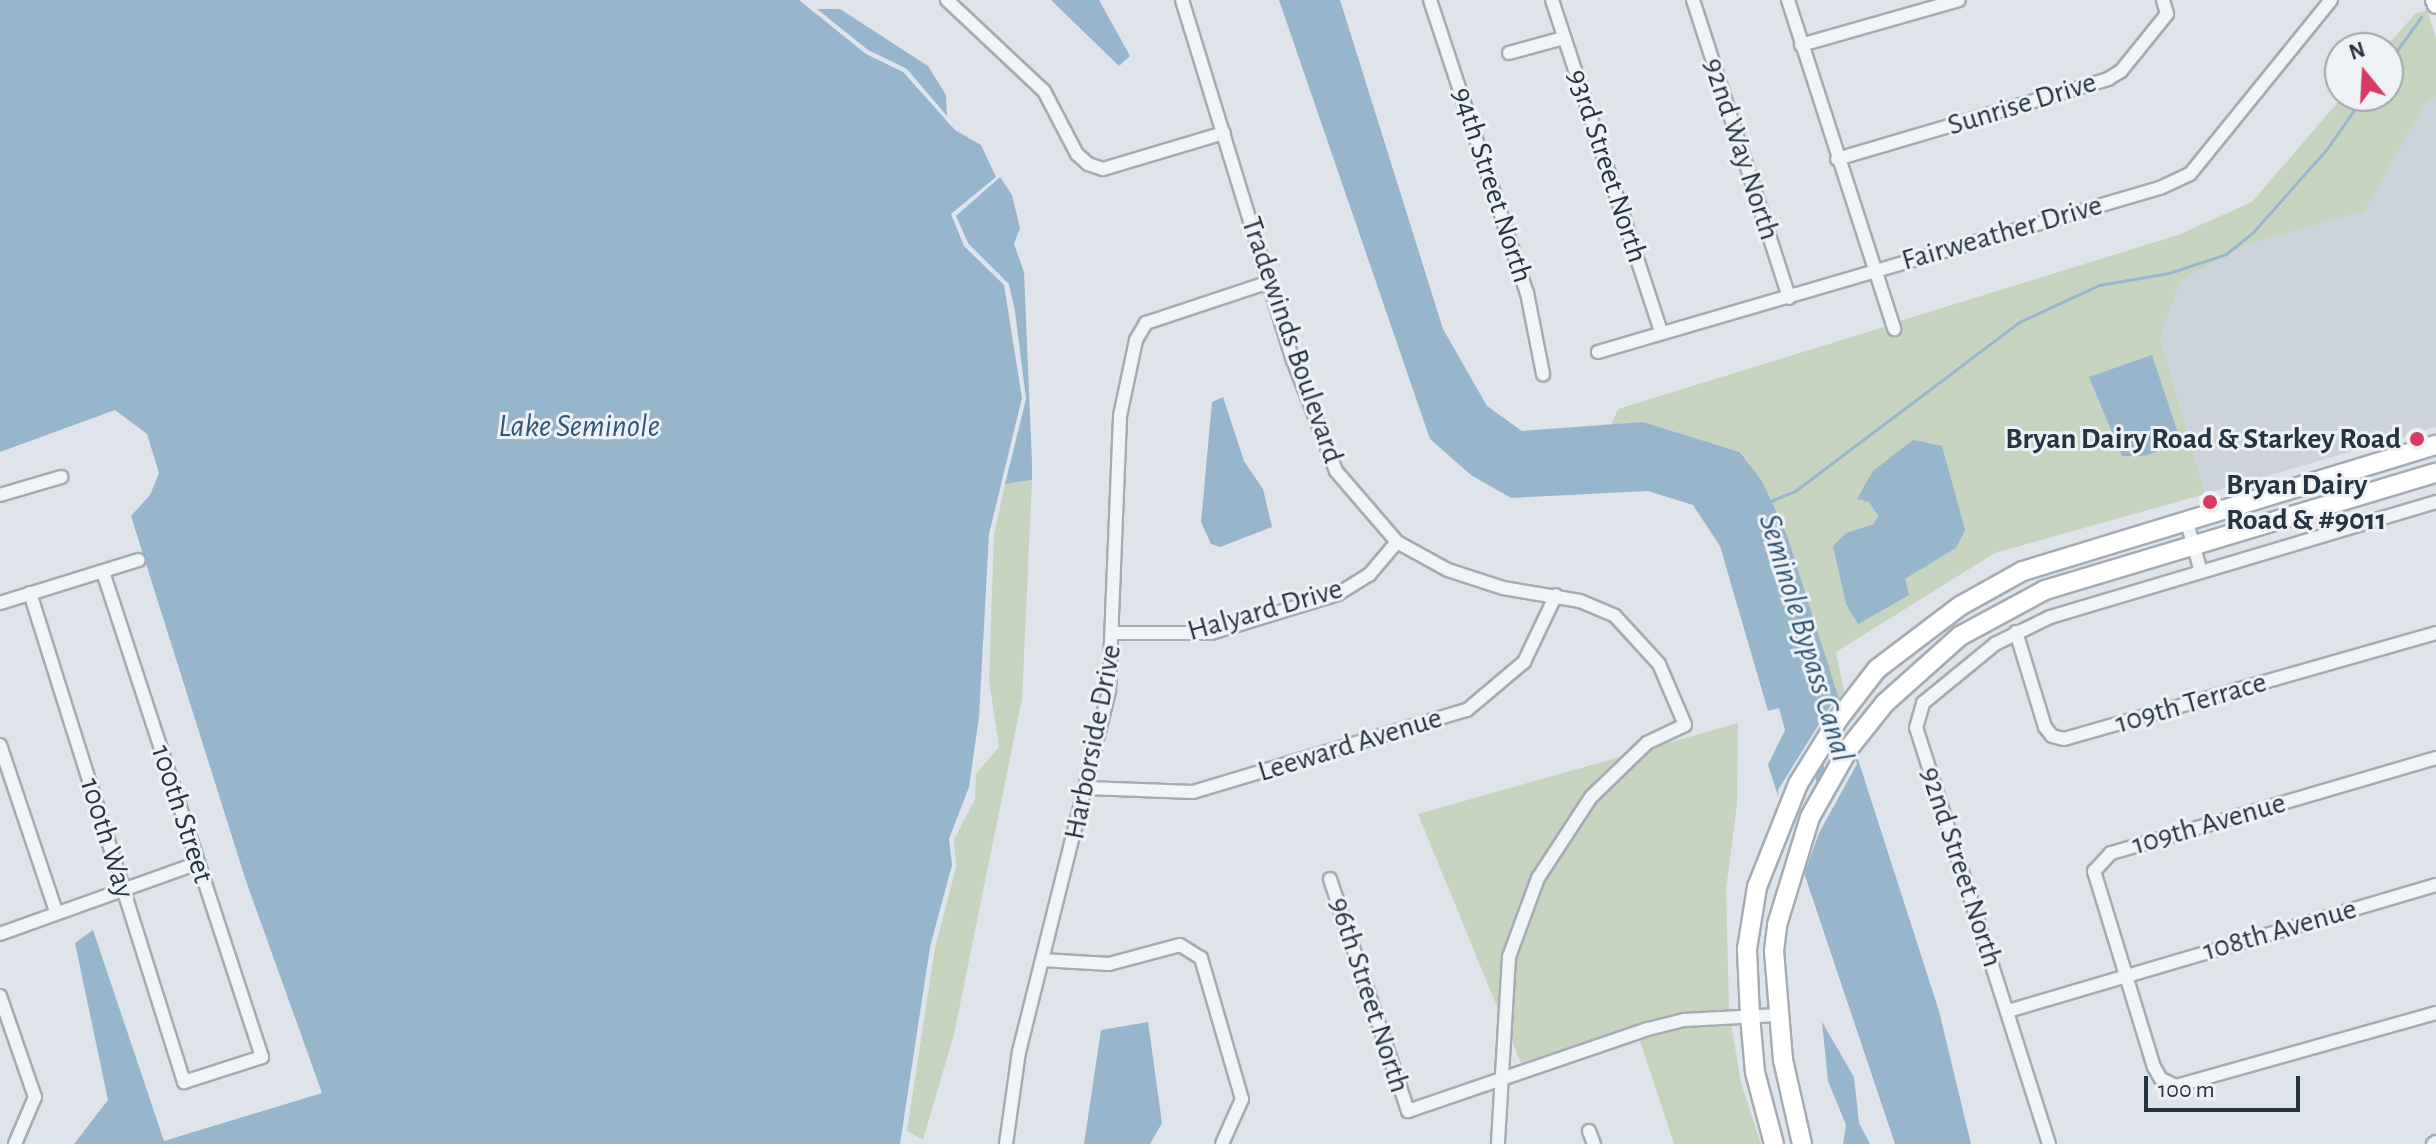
<!DOCTYPE html>
<style>
body{margin:0}
#map{position:relative;width:2436px;height:1144px;overflow:hidden;background:#dee4e9;font-family:"Alegreya Sans",sans-serif}
div>[style]{position:absolute}
[style*='--x']{left:calc(var(--x)*1px);top:calc(var(--y)*1px);width:calc(var(--w)*1px);rotate:calc(var(--a)*1deg)}
.built>*{inset:0;background:#ccd3db}
.green>*{inset:0;background:#c6d3bf}
.water>*{inset:0;background:#97b6cb}
.pier>*{inset:0;background:#dee4e9}
.stream>*{height:3px;margin:-1.5px;padding:0 1.5px;transform-origin:1.5px;border-radius:1.5px;background:#97b6cb}
.canal>*{height:11px;margin:-5.5px;padding:0 5.5px;transform-origin:5.5px;border-radius:5.5px;background:#97b6cb}
.roads{filter:drop-shadow(2px 0 #a3abb3) drop-shadow(-2px 0 #a3abb3) drop-shadow(0 2px #a3abb3) drop-shadow(0 -2px #a3abb3)}
.street>*{height:12px;margin:-6px;padding:0 6px;transform-origin:6px;border-radius:6px;background:#f1f4f7}
.secondary>*{height:16px;margin:-8px;padding:0 8px;transform-origin:8px;border-radius:8px;background:#fff}
.primary>*{height:18px;margin:-9px;padding:0 9px;transform-origin:9px;border-radius:9px;background:#fff}
.dots>*{width:22px;height:22px;translate:-50% -50%;box-sizing:border-box;border:4px solid #eef2f6;border-radius:50%}
span{translate:-50% -50%;white-space:nowrap;text-align:center;line-height:1.15;-webkit-text-stroke:6px #eef2f6;paint-order:stroke}
.street-label{font-size:30px;color:#263341}
.poi-label{font-size:30px;color:#263341;font-weight:700}
.right{translate:-100% -50%;text-align:right}
.left{translate:0 -50%;text-align:left}
.water-label{font-size:32px;color:#2e5777;font-style:italic}
.north{position:absolute;left:2324px;top:32px;width:80px;height:80px;box-sizing:border-box;background:#eef2f6;border:2px solid #9ea6ae;border-radius:50%;rotate:342deg;font-size:22px;font-weight:700;line-height:32px;text-align:center;color:#263341}
.north::after{content:'';display:block;margin:auto;width:28px;height:36px;background:#d73b63;clip-path:polygon(50% 0,100% 100%,50% 72%,0 100%)}
.scale{position:absolute;left:2144px;top:1076px;width:156px;height:36px;box-sizing:border-box;border:4px solid #263341;border-top:0;padding-left:10px;font-size:24px;line-height:28px;white-space:nowrap;color:#263341;-webkit-text-stroke:6px #eef2f6;paint-order:stroke}
</style>
<div id="map">
<div class="built">
<i style="clip-path:polygon(2436px 97px,2436px 427px,2205px 494px,2160px 337px,2181px 281px,2246px 245px,2365px 211px,2426px 102px)"></i>
</div>
<div class="green">
<i style="clip-path:polygon(evenodd,2427px 10px,2436px 38px,2436px 97px,2426px 102px,2365px 211px,2246px 245px,2181px 281px,2160px 337px,2205px 494px,1995px 553px,1836px 652px,1846px 700px,1841px 705px,1787px 535px,1762px 481px,1741px 452px,1643px 422px,1611px 425px,1618px 409px,1887px 326px,1891px 336px,1900px 333px,1897px 322px,2178px 235px,2252px 202px,2343px 96px,2388px 96px,2385px 48px,2415px 14px,2427px 10px,1869px 502px,1956px 548px,1905px 579px,1846px 533px,1874px 524px,1878px 516px,1869px 502px)"></i>
<i style="clip-path:polygon(1032px 480px,1022px 699px,954px 1034px,923px 1140px,907px 1131px,935px 948px,956px 867px,954px 840px,975px 799px,976px 774px,999px 747px,989px 680px,994px 535px,1005px 484px)"></i>
<i style="clip-path:polygon(1738px 723px,1737px 805px,1726px 889px,1729px 1011px,1646px 1023px,1521px 1063px,1509px 1034px,1515px 959px,1543px 881px,1595px 801px,1650px 748px)"></i>
<i style="clip-path:polygon(1627px 755px,1588px 792px,1533px 875px,1504px 955px,1498px 1009px,1418px 814px)"></i>
<i style="clip-path:polygon(1731px 1023px,1741px 1083px,1761px 1144px,1674px 1144px,1639px 1038px,1685px 1026px)"></i>
</div>
<div class="water">
<i style="clip-path:polygon(0 0,799px 0,866px 54px,903px 72px,955px 130px,981px 145px,996px 177px,951px 214px,964px 246px,1004px 285px,1022px 398px,989px 534px,979px 717px,969px 787px,949px 839px,952px 865px,930px 947px,900px 1144px,74px 1144px,108px 1100px,75px 943px,93px 930px,164px 1141px,322px 1093px,246px 881px,131px 516px,150px 495px,159px 473px,147px 434px,115px 410px,0 452px)"></i>
<i style="clip-path:polygon(1051px 0,1099px 0,1130px 56px,1119px 66px)"></i>
<i style="clip-path:polygon(1279px 0,1340px 0,1443px 329px,1487px 406px,1522px 431px,1643px 422px,1740px 452px,1762px 481px,1787px 535px,1841px 705px,1781px 805px,1768px 765px,1785px 730px,1779px 708px,1768px 711px,1720px 546px,1693px 505px,1648px 491px,1511px 498px,1471px 475px,1430px 439px)"></i>
<i style="clip-path:polygon(817px 9px,840px 9px,928px 66px,946px 95px,947px 116px,907px 69px,868px 50px)"></i>
<i style="clip-path:polygon(1000px 177px,1012px 195px,1020px 228px,1014px 244px,1024px 272px,1032px 463px,1032px 480px,1005px 484px,1026px 399px,1015px 311px,1009px 284px,968px 243px,956px 216px)"></i>
<i style="clip-path:polygon(2152px 355px,2177px 430px,2174px 445px,2144px 456px,2122px 456px,2089px 377px)"></i>
<i style="clip-path:polygon(1223px 397px,1244px 461px,1263px 489px,1272px 527px,1220px 547px,1211px 544px,1201px 522px,1212px 402px)"></i>
<i style="clip-path:polygon(1913px 440px,1942px 446px,1965px 530px,1956px 548px,1905px 579px,1909px 595px,1858px 624px,1846px 604px,1833px 546px,1846px 533px,1874px 524px,1878px 516px,1869px 502px,1857px 499px,1873px 471px)"></i>
<i style="clip-path:polygon(1855px 750px,1939px 1011px,1971px 1144px,1895px 1144px,1799px 858px)"></i>
<i style="clip-path:polygon(1148px 1022px,1162px 1123px,1150px 1144px,1084px 1144px,1101px 1030px)"></i>
<i style="clip-path:polygon(1822px 1022px,1854px 1077px,1859px 1123px,1870px 1144px,1843px 1144px,1846px 1125px,1828px 1081px)"></i>
</div>
<div class="pier">
<i style="clip-path:polygon(1836px 697px,1841px 712px,1779px 808px,1778px 790px)"></i>
<i style="clip-path:polygon(1852px 747px,1857px 764px,1819px 833px,1802px 880px,1795px 859px)"></i>
</div>
<div class="stream">
<i style="--x:2388;--y:63;--w:57;--a:-54.3"></i>
<i style="--x:1768;--y:502;--w:29;--a:-22"></i>
<i style="--x:1795;--y:491;--w:281;--a:-37"></i>
<i style="--x:2019;--y:322;--w:88;--a:-24.8"></i>
<i style="--x:2099;--y:285;--w:71;--a:-9.7"></i>
<i style="--x:2169;--y:273;--w:60;--a:-18.4"></i>
<i style="--x:2226;--y:254;--w:36;--a:-39"></i>
<i style="--x:2254;--y:231;--w:108;--a:-48.4"></i>
<i style="--x:2326;--y:150;--w:66;--a:-54.9"></i>
</div>
<div class="canal">
<i style="--x:1815;--y:756;--w:38;--a:75"></i>
</div>
<div class="roads">
<div class="street">
<i style="--x:947;--y:0;--w:133;--a:43.2"></i>
<i style="--x:1044;--y:91;--w:71;--a:62.4"></i>
<i style="--x:1077;--y:154;--w:15;--a:42"></i>
<i style="--x:1088;--y:164;--w:16;--a:18"></i>
<i style="--x:1103;--y:169;--w:126;--a:-16.6"></i>
<i style="--x:1182;--y:0;--w:377;--a:72.9"></i>
<i style="--x:1293;--y:360;--w:119;--a:68.8"></i>
<i style="--x:1336;--y:471;--w:94;--a:49.3"></i>
<i style="--x:1397;--y:542;--w:58;--a:28.8"></i>
<i style="--x:1448;--y:570;--w:58;--a:18.1"></i>
<i style="--x:1503;--y:588;--w:78;--a:9.6"></i>
<i style="--x:1580;--y:601;--w:38;--a:23"></i>
<i style="--x:1615;--y:616;--w:65;--a:47.5"></i>
<i style="--x:1659;--y:664;--w:66;--a:66.9"></i>
<i style="--x:1685;--y:725;--w:42;--a:154.7"></i>
<i style="--x:1647;--y:743;--w:78;--a:136"></i>
<i style="--x:1591;--y:797;--w:97;--a:123.2"></i>
<i style="--x:1538;--y:878;--w:84;--a:110.2"></i>
<i style="--x:1509;--y:957;--w:187;--a:93.4"></i>
<i style="--x:1430;--y:0;--w:309;--a:71.7"></i>
<i style="--x:1527;--y:293;--w:83;--a:78.8"></i>
<i style="--x:1552;--y:0;--w:349;--a:71.8"></i>
<i style="--x:1693;--y:0;--w:313;--a:72.1"></i>
<i style="--x:1788;--y:0;--w:346;--a:72.1"></i>
<i style="--x:1801;--y:45;--w:164;--a:-15.9"></i>
<i style="--x:1509;--y:53;--w:57;--a:-15.3"></i>
<i style="--x:1837;--y:159;--w:283;--a:-16.4"></i>
<i style="--x:2108;--y:79;--w:15;--a:-32"></i>
<i style="--x:2121;--y:71;--w:73;--a:-51.1"></i>
<i style="--x:2167;--y:14;--w:15;--a:-106"></i>
<i style="--x:1598;--y:352;--w:585;--a:-16.27"></i>
<i style="--x:2160;--y:188;--w:33;--a:-25"></i>
<i style="--x:2190;--y:174;--w:224;--a:-51"></i>
<i style="--x:0;--y:495;--w:64;--a:-16.4"></i>
<i style="--x:2186;--y:519;--w:55;--a:74.2"></i>
<i style="--x:30;--y:593;--w:513;--a:72.52"></i>
<i style="--x:184;--y:1082;--w:82;--a:-17.8"></i>
<i style="--x:262;--y:1057;--w:510;--a:-108.15"></i>
<i style="--x:0;--y:603;--w:145;--a:-17.2"></i>
<i style="--x:2016;--y:632;--w:99;--a:73"></i>
<i style="--x:2045;--y:727;--w:11;--a:52"></i>
<i style="--x:2052;--y:736;--w:12;--a:14"></i>
<i style="--x:2064;--y:739;--w:387;--a:-15.9"></i>
<i style="--x:1115;--y:633;--w:96;--a:0"></i>
<i style="--x:1211;--y:633;--w:133;--a:-17.1"></i>
<i style="--x:1338;--y:594;--w:36;--a:-32"></i>
<i style="--x:1369;--y:575;--w:43;--a:-49.7"></i>
<i style="--x:0;--y:745;--w:175;--a:71.4"></i>
<i style="--x:2436;--y:758;--w:339;--a:163.7"></i>
<i style="--x:2111;--y:853;--w:25;--a:133"></i>
<i style="--x:2094;--y:871;--w:205;--a:73"></i>
<i style="--x:2154;--y:1067;--w:14;--a:60"></i>
<i style="--x:2161;--y:1079;--w:17;--a:25"></i>
<i style="--x:2176;--y:1086;--w:270;--a:-15.7"></i>
<i style="--x:1087;--y:788;--w:106;--a:2.2"></i>
<i style="--x:1193;--y:792;--w:286;--a:-16.7"></i>
<i style="--x:1467;--y:710;--w:75;--a:-40.1"></i>
<i style="--x:1524;--y:662;--w:74;--a:-64.5"></i>
<i style="--x:1330;--y:879;--w:245;--a:71.4"></i>
<i style="--x:1408;--y:1111;--w:254;--a:-18.9"></i>
<i style="--x:1648;--y:1029;--w:37;--a:-14"></i>
<i style="--x:1684;--y:1020;--w:94;--a:-3"></i>
<i style="--x:0;--y:934;--w:210;--a:-19.7"></i>
<i style="--x:1042;--y:960;--w:67;--a:3.4"></i>
<i style="--x:1109;--y:964;--w:73;--a:-15"></i>
<i style="--x:1180;--y:945;--w:25;--a:32"></i>
<i style="--x:1201;--y:958;--w:147;--a:73.8"></i>
<i style="--x:1242;--y:1099;--w:49;--a:114"></i>
<i style="--x:0;--y:996;--w:107;--a:70.9"></i>
<i style="--x:35;--y:1097;--w:51;--a:113.1"></i>
<i style="--x:2008;--y:1011;--w:446;--a:-16.4"></i>
<i style="--x:1589;--y:1131;--w:14;--a:69"></i>
<i style="--x:1006;--y:1144;--w:93;--a:-82"></i>
<i style="--x:1019;--y:1052;--w:372;--a:-76"></i>
<i style="--x:1109;--y:691;--w:275;--a:-87.7"></i>
<i style="--x:1120;--y:416;--w:78;--a:-78.1"></i>
<i style="--x:1136;--y:340;--w:20;--a:-60"></i>
<i style="--x:1146;--y:323;--w:130;--a:-18.4"></i>
<i style="--x:2049;--y:1144;--w:437;--a:-107.7"></i>
<i style="--x:1916;--y:728;--w:26;--a:-74"></i>
<i style="--x:1923;--y:703;--w:93;--a:-39.3"></i>
<i style="--x:1995;--y:644;--w:61;--a:-26.1"></i>
<i style="--x:2050;--y:617;--w:403;--a:-16.6"></i>
<i style="--x:2433;--y:1144;--w:4;--a:-34"></i>
</div>
<div class="secondary">
<i style="--x:2434;--y:0;--w:5;--a:68"></i>
</div>
<div class="primary">
<i style="--x:1774;--y:1144;--w:74;--a:-104.8"></i>
<i style="--x:1755;--y:1072;--w:56;--a:-95.1"></i>
<i style="--x:1750;--y:1016;--w:67;--a:-92.6"></i>
<i style="--x:1747;--y:949;--w:63;--a:-80.8"></i>
<i style="--x:1757;--y:887;--w:111;--a:-68.3"></i>
<i style="--x:1798;--y:784;--w:78;--a:-58.2"></i>
<i style="--x:1839;--y:718;--w:62;--a:-52.2"></i>
<i style="--x:1877;--y:669;--w:104;--a:-37.2"></i>
<i style="--x:1960;--y:606;--w:72;--a:-29.1"></i>
<i style="--x:2023;--y:571;--w:432;--a:-17"></i>
<i style="--x:1802;--y:1144;--w:86;--a:-102.7"></i>
<i style="--x:1783;--y:1060;--w:109;--a:-94.7"></i>
<i style="--x:1774;--y:951;--w:26;--a:-83"></i>
<i style="--x:1777;--y:925;--w:113;--a:-73"></i>
<i style="--x:1810;--y:817;--w:79;--a:-60.5"></i>
<i style="--x:1849;--y:748;--w:58;--a:-51.3"></i>
<i style="--x:1885;--y:703;--w:101;--a:-41.8"></i>
<i style="--x:1960;--y:636;--w:97;--a:-28.4"></i>
<i style="--x:2045;--y:590;--w:408;--a:-16.7"></i>
</div>
</div>
<div class="dots">
<i style="left:2417px;top:439px;background:#d73b63"></i>
<i style="left:2210px;top:502px;background:#d73b63"></i>
</div>
<div class="street-label">
<span style="left:2022px;top:104px;rotate:-17deg">Sunrise Drive</span>
<span style="left:1741px;top:149px;rotate:72deg">92nd Way North</span>
<span style="left:1607px;top:166px;rotate:72deg">93rd Street North</span>
<span style="left:1492px;top:185px;rotate:72deg">94th Street North</span>
<span style="left:2002px;top:233px;rotate:-16deg">Fairweather Drive</span>
<span style="left:1292px;top:340px;rotate:71deg">Tradewinds Boulevard</span>
<span style="left:1265px;top:610px;rotate:-16deg">Halyard Drive</span>
<span style="left:2191px;top:703px;rotate:-16deg">109th Terrace</span>
<span style="left:1093px;top:742px;rotate:-79deg">Harborside Drive</span>
<span style="left:1350px;top:745px;rotate:-17deg">Leeward Avenue</span>
<span style="left:182px;top:814px;rotate:72deg">100th Street</span>
<span style="left:2209px;top:824px;rotate:-16deg">109th Avenue</span>
<span style="left:107px;top:838px;rotate:73deg">100th Way</span>
<span style="left:1961px;top:867px;rotate:72deg">92nd Street North</span>
<span style="left:2280px;top:930px;rotate:-16deg">108th Avenue</span>
<span style="left:1369px;top:995px;rotate:72deg">96th Street North</span>
</div>
<div class="poi-label">
<span class="right" style="left:2401px;top:439px">Bryan Dairy Road &amp; Starkey Road</span>
<span class="left" style="left:2226px;top:502px">Bryan Dairy<br>Road &amp; #9011</span>
</div>
<div class="water-label">
<span style="left:579px;top:426px">Lake Seminole</span>
<span style="left:1806px;top:638px;rotate:73deg">Seminole Bypass Canal</span>
</div>
<div class="north">N</div>
<div class="scale">100 m</div>
</div>
